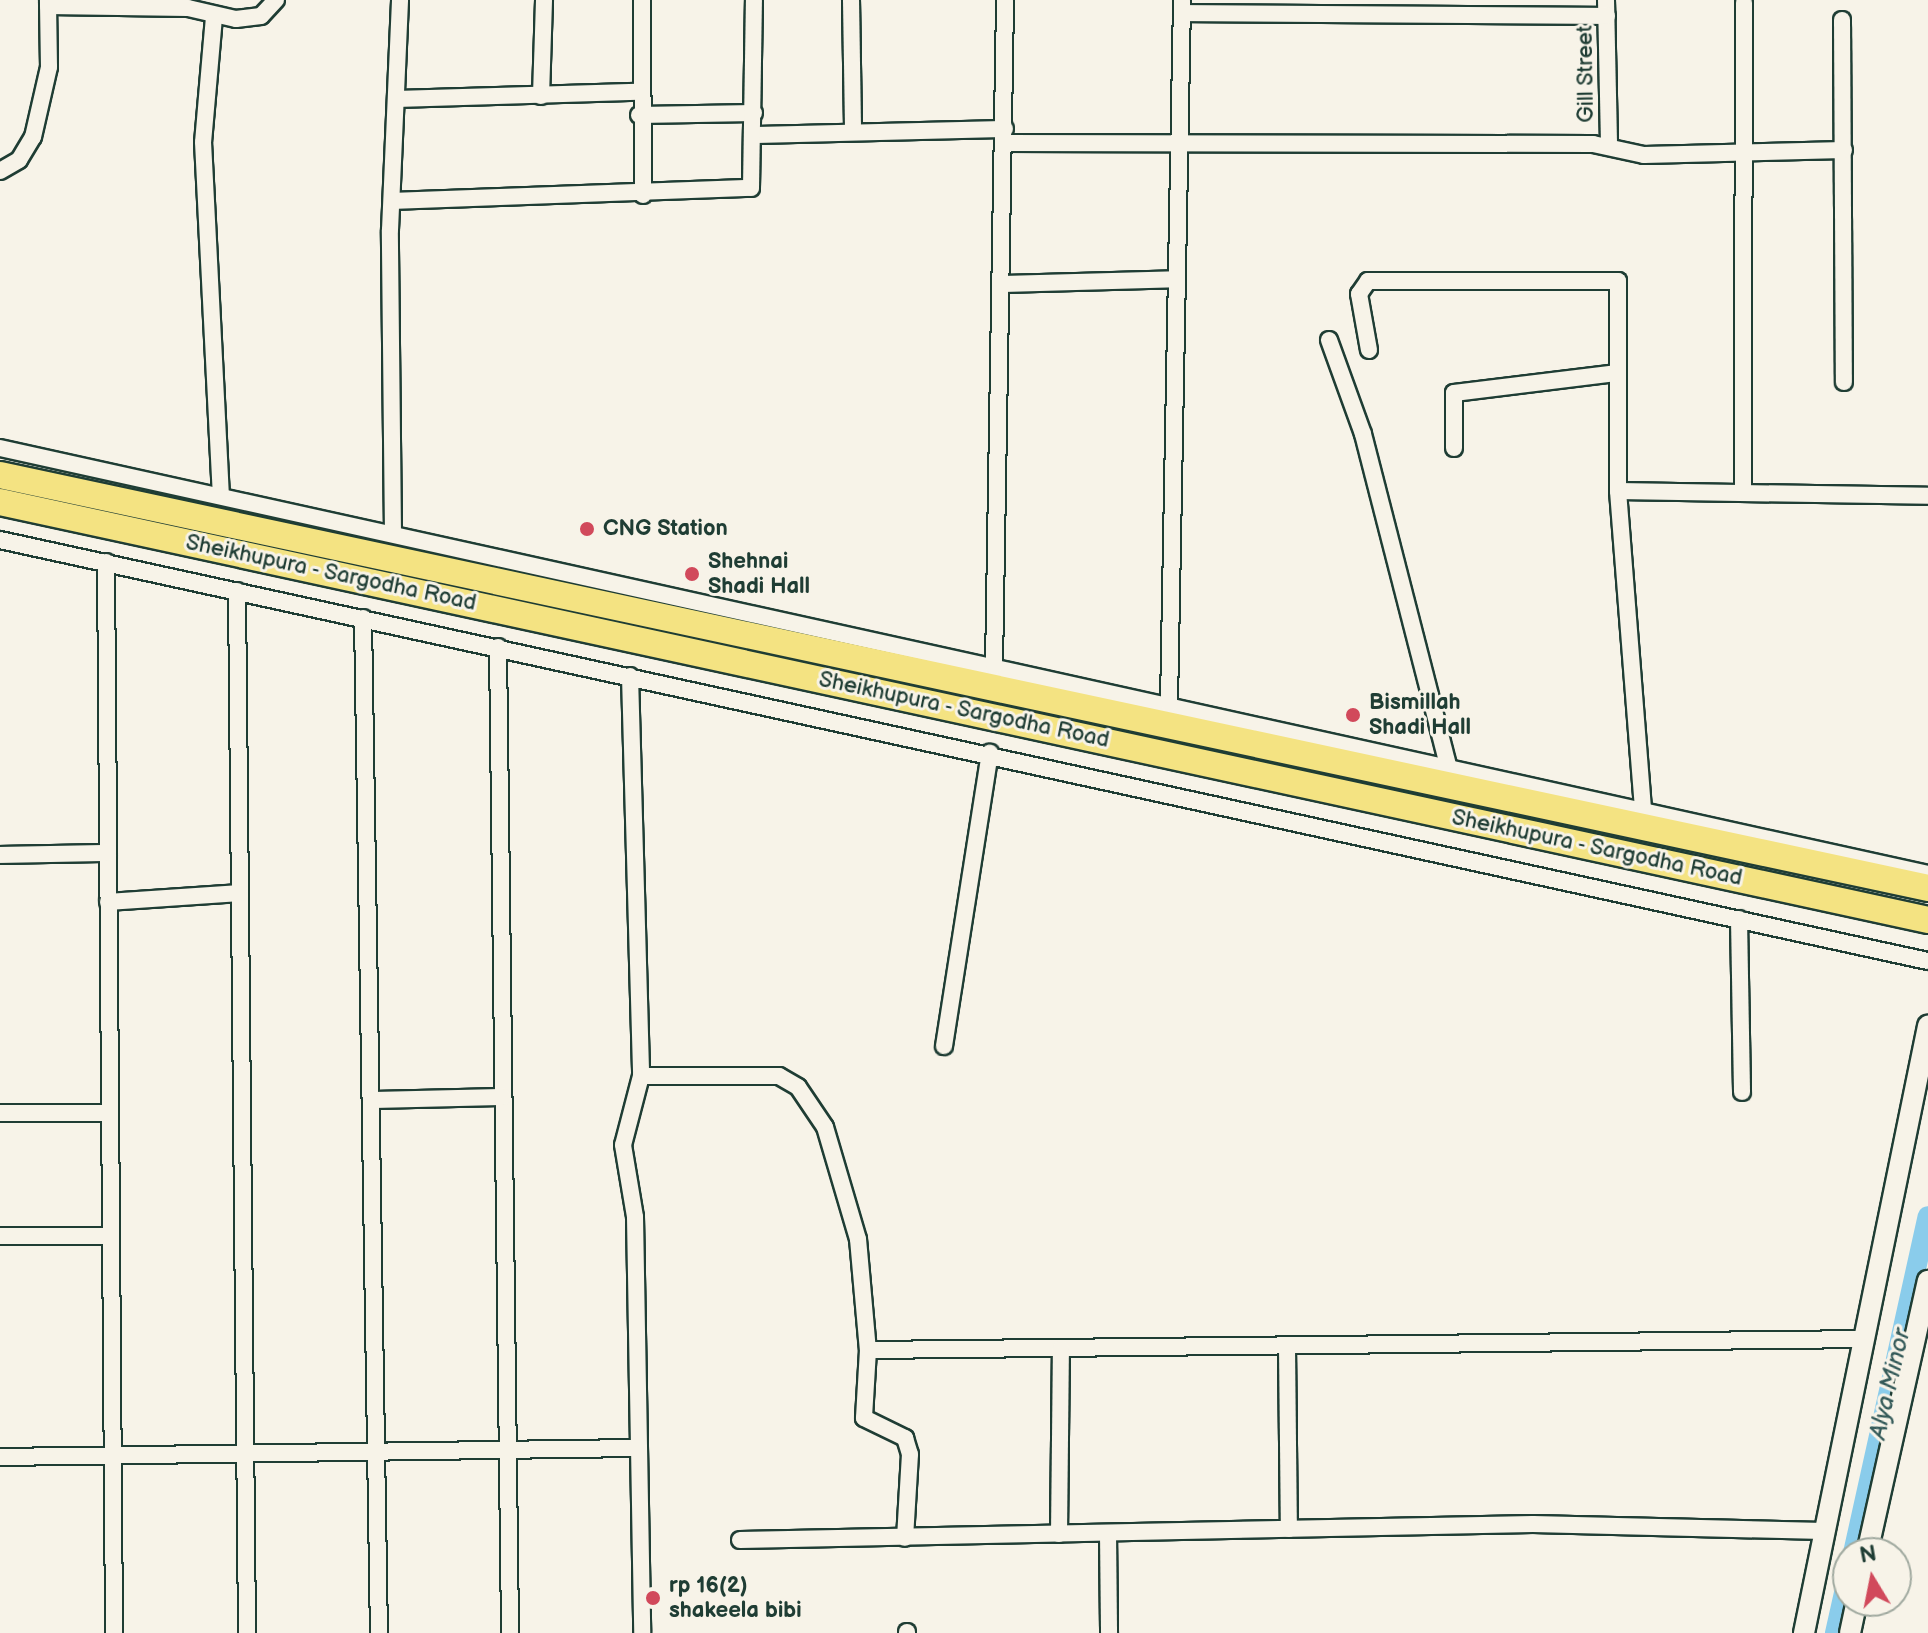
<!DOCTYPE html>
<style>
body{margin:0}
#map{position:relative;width:1928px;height:1633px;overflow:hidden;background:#f7f3e8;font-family:"Balsamiq Sans",sans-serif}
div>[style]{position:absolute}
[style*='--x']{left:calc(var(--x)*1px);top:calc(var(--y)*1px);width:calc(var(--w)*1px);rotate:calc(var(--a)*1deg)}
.canal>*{height:20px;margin:-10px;padding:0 10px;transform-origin:10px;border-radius:10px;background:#8acceb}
.roads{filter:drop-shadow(2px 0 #1f3d34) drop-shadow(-2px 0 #1f3d34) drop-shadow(0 2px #1f3d34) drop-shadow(0 -2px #1f3d34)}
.minor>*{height:16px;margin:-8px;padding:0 8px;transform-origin:8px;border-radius:8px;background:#f7f3e8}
.tertiary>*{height:20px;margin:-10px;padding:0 10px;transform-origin:10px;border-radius:10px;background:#f7f3e8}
.trunk>*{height:26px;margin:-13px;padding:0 13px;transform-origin:13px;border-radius:13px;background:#f4e382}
.dots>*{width:22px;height:22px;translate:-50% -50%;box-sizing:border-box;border:4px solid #f7f3e8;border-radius:50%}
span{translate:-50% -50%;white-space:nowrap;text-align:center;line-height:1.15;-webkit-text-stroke:6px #f7f3e8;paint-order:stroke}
.street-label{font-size:22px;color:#1f3d34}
.poi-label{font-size:22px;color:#1f3d34;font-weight:700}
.left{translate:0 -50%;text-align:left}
.water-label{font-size:24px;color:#345a59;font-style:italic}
.north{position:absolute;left:1832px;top:1537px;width:80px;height:80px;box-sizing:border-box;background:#f7f3e8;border:2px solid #a1aaa0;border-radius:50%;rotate:350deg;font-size:22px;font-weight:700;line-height:32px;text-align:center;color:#1f3d34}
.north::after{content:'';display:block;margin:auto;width:28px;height:36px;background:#d1495b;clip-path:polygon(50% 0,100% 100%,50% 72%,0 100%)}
</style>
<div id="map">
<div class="canal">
<i style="--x:1853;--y:1553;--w:345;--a:-77.5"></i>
<i style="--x:1835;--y:1633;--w:59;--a:-77.4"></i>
</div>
<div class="roads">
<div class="minor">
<i style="--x:642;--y:0;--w:195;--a:89.7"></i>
<i style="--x:851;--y:0;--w:129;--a:89.1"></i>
<i style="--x:1606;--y:0;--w:146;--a:88.8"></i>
<i style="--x:48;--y:6;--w:140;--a:0.8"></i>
<i style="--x:188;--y:8;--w:49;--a:12.9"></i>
<i style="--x:236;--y:19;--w:25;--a:-7"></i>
<i style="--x:261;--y:16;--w:22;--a:-47"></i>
<i style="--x:1182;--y:13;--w:425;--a:0.4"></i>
<i style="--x:214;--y:17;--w:125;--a:95"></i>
<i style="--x:203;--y:142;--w:354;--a:87.1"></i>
<i style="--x:1842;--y:20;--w:362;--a:89.7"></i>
<i style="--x:541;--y:96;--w:96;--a:-88.2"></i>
<i style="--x:396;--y:99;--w:242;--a:-1.7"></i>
<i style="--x:639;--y:115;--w:115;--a:-1"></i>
<i style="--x:754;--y:135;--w:251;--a:-1.4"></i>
<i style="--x:1005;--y:143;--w:588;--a:0.1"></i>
<i style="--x:1593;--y:144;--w:52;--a:12.2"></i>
<i style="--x:1644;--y:155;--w:200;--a:-1.4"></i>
<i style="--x:0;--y:171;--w:22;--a:-30"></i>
<i style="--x:19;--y:160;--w:27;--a:-59"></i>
<i style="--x:33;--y:137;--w:72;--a:-77.1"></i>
<i style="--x:49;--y:67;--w:67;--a:-90.9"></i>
<i style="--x:392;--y:201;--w:359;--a:-2.1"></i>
<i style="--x:751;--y:188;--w:188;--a:-89.1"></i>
<i style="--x:1002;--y:284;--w:175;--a:-1.6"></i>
<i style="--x:1329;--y:340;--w:100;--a:70.1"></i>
<i style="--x:1363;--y:434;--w:343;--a:75.6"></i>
<i style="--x:1369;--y:350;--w:57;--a:-100.1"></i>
<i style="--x:1359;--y:294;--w:16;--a:-55"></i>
<i style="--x:1368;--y:281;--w:250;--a:0"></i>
<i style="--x:1618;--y:281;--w:210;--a:90"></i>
<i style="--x:1618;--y:491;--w:318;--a:85.5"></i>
<i style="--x:0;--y:448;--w:1975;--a:12.46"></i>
<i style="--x:1454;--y:448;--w:55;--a:-90"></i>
<i style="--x:1454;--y:393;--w:165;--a:-7"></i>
<i style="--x:1618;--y:491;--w:310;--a:0.9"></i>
<i style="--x:1743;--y:492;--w:489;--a:-89.9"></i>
<i style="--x:393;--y:534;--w:304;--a:-90.6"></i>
<i style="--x:390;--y:230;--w:230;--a:-87.5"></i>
<i style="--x:0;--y:540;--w:1973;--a:12.32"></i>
<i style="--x:106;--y:562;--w:1071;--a:89.57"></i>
<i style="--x:237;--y:591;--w:1042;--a:89.45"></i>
<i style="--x:363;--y:618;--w:1015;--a:89.1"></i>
<i style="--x:498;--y:647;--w:986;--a:89.3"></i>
<i style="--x:994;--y:666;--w:666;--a:-89.05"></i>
<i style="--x:630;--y:676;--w:400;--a:88.4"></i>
<i style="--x:641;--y:1076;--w:71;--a:104.6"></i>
<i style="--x:623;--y:1145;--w:73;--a:80.5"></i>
<i style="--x:635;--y:1217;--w:416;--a:89"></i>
<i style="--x:1169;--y:704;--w:704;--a:-88.94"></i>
<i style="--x:0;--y:855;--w:108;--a:-1.1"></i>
<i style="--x:108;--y:902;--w:132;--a:-3.9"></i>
<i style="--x:1739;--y:919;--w:173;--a:89"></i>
<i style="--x:944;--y:1046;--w:297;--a:-81.1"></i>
<i style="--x:641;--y:1076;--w:138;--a:0"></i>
<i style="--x:779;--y:1076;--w:22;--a:30"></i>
<i style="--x:798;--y:1087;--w:48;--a:56"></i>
<i style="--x:825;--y:1127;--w:117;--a:73.6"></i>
<i style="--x:858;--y:1239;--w:111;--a:84.9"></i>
<i style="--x:868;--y:1350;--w:68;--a:93.4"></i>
<i style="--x:864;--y:1418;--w:46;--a:26"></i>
<i style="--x:905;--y:1438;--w:17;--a:73"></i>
<i style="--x:910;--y:1454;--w:84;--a:93.4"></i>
<i style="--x:371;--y:1100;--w:132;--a:-1.3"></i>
<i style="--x:0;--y:1113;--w:106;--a:0"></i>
<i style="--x:0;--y:1236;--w:109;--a:0"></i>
<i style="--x:1287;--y:1347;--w:182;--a:89.4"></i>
<i style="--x:868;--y:1350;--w:997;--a:-0.63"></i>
<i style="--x:0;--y:1457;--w:639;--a:-0.81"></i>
<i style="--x:1108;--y:1533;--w:100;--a:89.4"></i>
<i style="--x:1059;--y:1534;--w:185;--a:-89.4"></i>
<i style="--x:740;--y:1540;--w:793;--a:-1.16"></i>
<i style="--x:1533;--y:1524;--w:291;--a:1.4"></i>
<i style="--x:907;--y:1632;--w:1;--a:90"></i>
</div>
<div class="tertiary">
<i style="--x:1867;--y:1553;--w:279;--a:-77.4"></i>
<i style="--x:1804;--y:1633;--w:620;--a:-78.45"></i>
<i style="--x:1850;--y:1633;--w:33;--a:-78"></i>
</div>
<div class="trunk">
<i style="--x:0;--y:475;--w:1972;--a:12.09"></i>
<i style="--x:0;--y:502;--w:1973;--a:12.23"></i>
</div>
</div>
<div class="dots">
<i style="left:587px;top:529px;background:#d1495b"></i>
<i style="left:692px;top:574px;background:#d1495b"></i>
<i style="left:1353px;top:715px;background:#d1495b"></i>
<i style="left:653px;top:1598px;background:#d1495b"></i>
</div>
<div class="street-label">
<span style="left:1586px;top:74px;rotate:-91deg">Gill Street</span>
<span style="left:331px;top:573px;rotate:12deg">Sheikhupura - Sargodha Road</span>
<span style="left:964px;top:710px;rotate:12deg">Sheikhupura - Sargodha Road</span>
<span style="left:1597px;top:848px;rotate:12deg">Sheikhupura - Sargodha Road</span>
</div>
<div class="poi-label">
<span class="left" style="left:603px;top:529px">CNG Station</span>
<span class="left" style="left:708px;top:574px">Shehnai<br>Shadi Hall</span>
<span class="left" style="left:1369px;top:715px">Bismillah<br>Shadi Hall</span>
<span class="left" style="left:669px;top:1598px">rp 16(2)<br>shakeela bibi</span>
</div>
<div class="water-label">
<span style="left:1890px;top:1384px;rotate:-77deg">Alya Minor</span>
</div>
<div class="north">N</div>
</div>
